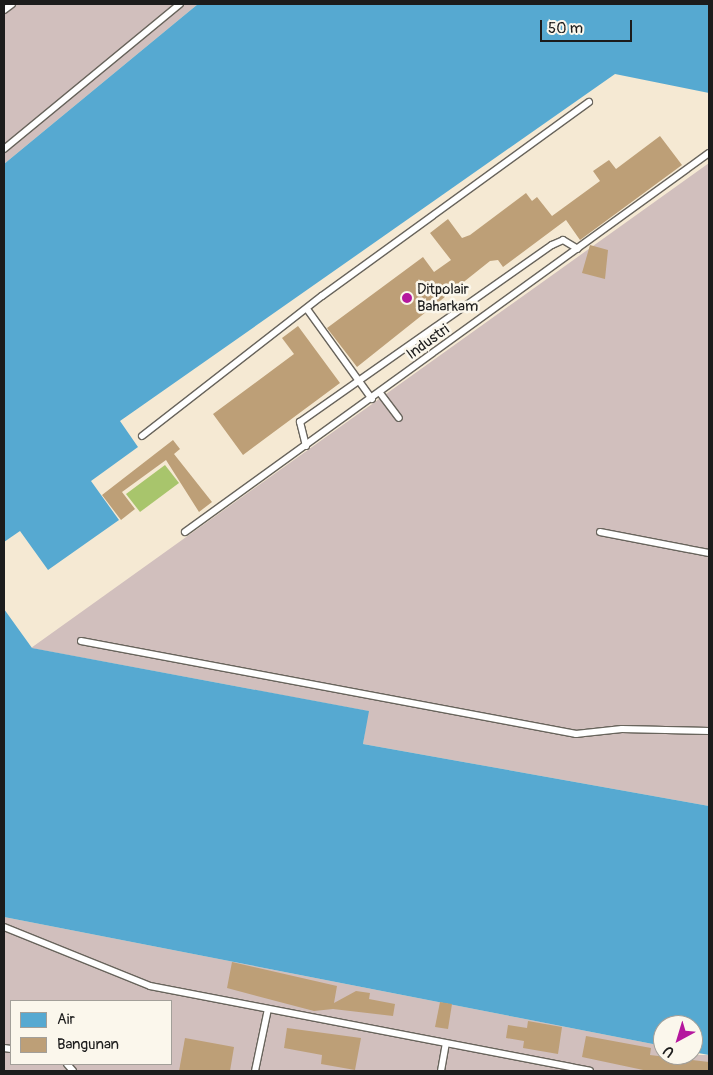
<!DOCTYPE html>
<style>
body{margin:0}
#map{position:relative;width:713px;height:1075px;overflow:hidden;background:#f5e9d3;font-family:Pangolin,sans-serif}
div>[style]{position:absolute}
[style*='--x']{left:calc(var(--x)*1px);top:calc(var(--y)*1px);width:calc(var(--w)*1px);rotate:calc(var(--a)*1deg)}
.industrial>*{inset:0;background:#d1bfbd}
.green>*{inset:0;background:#a8c56c}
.water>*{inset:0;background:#56a9d1}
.building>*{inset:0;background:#bd9f77}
.roads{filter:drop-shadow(1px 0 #68645c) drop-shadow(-1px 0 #68645c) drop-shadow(0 1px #68645c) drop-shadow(0 -1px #68645c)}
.service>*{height:6px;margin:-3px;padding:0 3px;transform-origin:3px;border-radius:3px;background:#fff}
.dots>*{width:14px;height:14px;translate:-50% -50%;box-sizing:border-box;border:2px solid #fbf7ec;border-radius:50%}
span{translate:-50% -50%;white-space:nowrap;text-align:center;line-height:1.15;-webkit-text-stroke:5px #fbf7ec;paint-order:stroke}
.poi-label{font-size:15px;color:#1c1c1c}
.left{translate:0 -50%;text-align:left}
.street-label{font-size:15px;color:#1c1c1c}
.frame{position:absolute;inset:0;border:5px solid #1c1c1c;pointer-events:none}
.legend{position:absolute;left:10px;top:1000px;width:162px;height:65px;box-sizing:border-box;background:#fbf7ec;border:1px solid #a29f99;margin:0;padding:6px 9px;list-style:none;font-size:15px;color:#1c1c1c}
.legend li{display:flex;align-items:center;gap:10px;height:25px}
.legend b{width:25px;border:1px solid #a29f99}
.north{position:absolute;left:653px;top:1015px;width:50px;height:50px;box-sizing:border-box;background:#fbf7ec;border:1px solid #a29f99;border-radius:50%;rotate:219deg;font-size:14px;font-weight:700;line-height:20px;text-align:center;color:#1c1c1c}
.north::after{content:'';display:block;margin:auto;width:18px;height:22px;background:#b5179e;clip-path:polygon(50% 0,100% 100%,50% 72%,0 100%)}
.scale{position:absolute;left:540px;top:20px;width:92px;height:22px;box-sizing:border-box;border:2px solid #1c1c1c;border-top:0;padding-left:6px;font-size:15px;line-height:18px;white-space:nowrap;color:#1c1c1c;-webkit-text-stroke:4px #fbf7ec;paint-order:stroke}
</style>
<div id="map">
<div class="industrial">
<i style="clip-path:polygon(4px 4px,198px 4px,4px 164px)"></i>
<i style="clip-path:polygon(709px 163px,709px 806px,363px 744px,368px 711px,31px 648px)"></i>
<i style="clip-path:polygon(evenodd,4px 917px,663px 1046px,663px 1055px,709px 1055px,709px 1071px,4px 1071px,4px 917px,11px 1001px,171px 1001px,171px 1064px,11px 1064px,11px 1001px)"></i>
</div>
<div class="green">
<i style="clip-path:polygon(165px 465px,179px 483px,140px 512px,126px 494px)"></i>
</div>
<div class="water">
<i style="clip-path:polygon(198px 4px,709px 4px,709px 93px,615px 74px,120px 421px,138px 447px,91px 481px,119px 520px,48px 570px,20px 531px,4px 542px,4px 164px)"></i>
<i style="clip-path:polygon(4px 609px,32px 648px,369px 711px,363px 744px,709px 806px,709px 1055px,693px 1052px,693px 1025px,663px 1025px,663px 1046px,4px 917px)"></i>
</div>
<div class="building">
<i style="clip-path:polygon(660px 136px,682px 165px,580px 240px,566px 220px,503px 267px,498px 260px,490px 261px,357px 367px,327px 328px,423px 257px,434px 272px,451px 260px,430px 233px,448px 219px,462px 238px,470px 235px,526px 193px,532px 201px,537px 197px,552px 216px,600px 181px,593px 171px,609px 160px,616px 169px)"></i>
<i style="clip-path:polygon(590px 245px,608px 250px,605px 279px,582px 273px)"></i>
<i style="clip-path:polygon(298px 326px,340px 383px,243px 455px,213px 414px,294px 354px,282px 338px)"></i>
<i style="clip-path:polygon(173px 440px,180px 449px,174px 454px,212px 502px,199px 512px,166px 460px,122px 492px,135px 509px,121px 520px,102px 495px)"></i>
<i style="clip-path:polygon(232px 962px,337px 986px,334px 1003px,356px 991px,370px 993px,369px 999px,395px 1004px,393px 1016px,333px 1009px,314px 1011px,227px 988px)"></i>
<i style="clip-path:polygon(440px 1002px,452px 1004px,448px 1029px,435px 1027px)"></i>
<i style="clip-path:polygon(528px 1021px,562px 1027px,558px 1054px,523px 1048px,524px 1041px,506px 1038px,508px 1025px,527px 1028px)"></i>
<i style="clip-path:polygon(287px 1028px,361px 1038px,355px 1070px,321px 1064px,322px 1055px,284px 1048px)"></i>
<i style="clip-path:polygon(586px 1036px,651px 1048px,650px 1055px,709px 1062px,709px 1071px,648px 1071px,582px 1057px)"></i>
<i style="clip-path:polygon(185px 1038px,234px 1047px,230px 1071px,179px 1071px)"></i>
</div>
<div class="roads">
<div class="service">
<i style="--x:4;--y:10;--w:10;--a:-37"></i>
<i style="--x:4;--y:149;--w:228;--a:-39.5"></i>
<i style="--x:307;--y:309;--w:111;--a:54.2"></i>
<i style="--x:380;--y:393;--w:31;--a:53"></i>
<i style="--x:142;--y:436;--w:228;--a:-37.9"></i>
<i style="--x:322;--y:296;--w:330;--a:-36"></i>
<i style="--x:306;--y:446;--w:25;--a:-104"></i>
<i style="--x:300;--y:422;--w:308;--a:-35.1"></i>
<i style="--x:552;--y:245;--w:12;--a:-24"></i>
<i style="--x:563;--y:240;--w:17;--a:31"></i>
<i style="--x:185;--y:532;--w:647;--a:-35.88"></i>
<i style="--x:600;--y:532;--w:111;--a:10.9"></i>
<i style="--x:81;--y:641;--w:504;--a:10.64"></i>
<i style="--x:576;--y:734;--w:46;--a:-6.2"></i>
<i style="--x:622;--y:729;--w:87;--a:1.3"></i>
<i style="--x:4;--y:927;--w:157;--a:22"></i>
<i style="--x:150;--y:986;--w:448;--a:10.9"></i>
<i style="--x:4;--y:1048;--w:7;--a:8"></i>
<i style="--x:67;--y:1064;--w:9;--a:49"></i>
<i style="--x:255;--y:1071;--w:63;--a:-78.2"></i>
<i style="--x:441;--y:1071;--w:28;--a:-80"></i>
</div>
</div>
<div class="dots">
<i style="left:407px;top:298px;background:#b5179e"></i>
</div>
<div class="poi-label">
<span class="left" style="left:417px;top:298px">Ditpolair<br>Baharkam</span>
</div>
<div class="street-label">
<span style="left:428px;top:342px;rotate:-36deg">Industri</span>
</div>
<div class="frame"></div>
<ul class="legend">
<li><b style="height:14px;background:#56a9d1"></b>Air</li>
<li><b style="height:14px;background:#bd9f77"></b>Bangunan</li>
</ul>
<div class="north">U</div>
<div class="scale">50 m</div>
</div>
